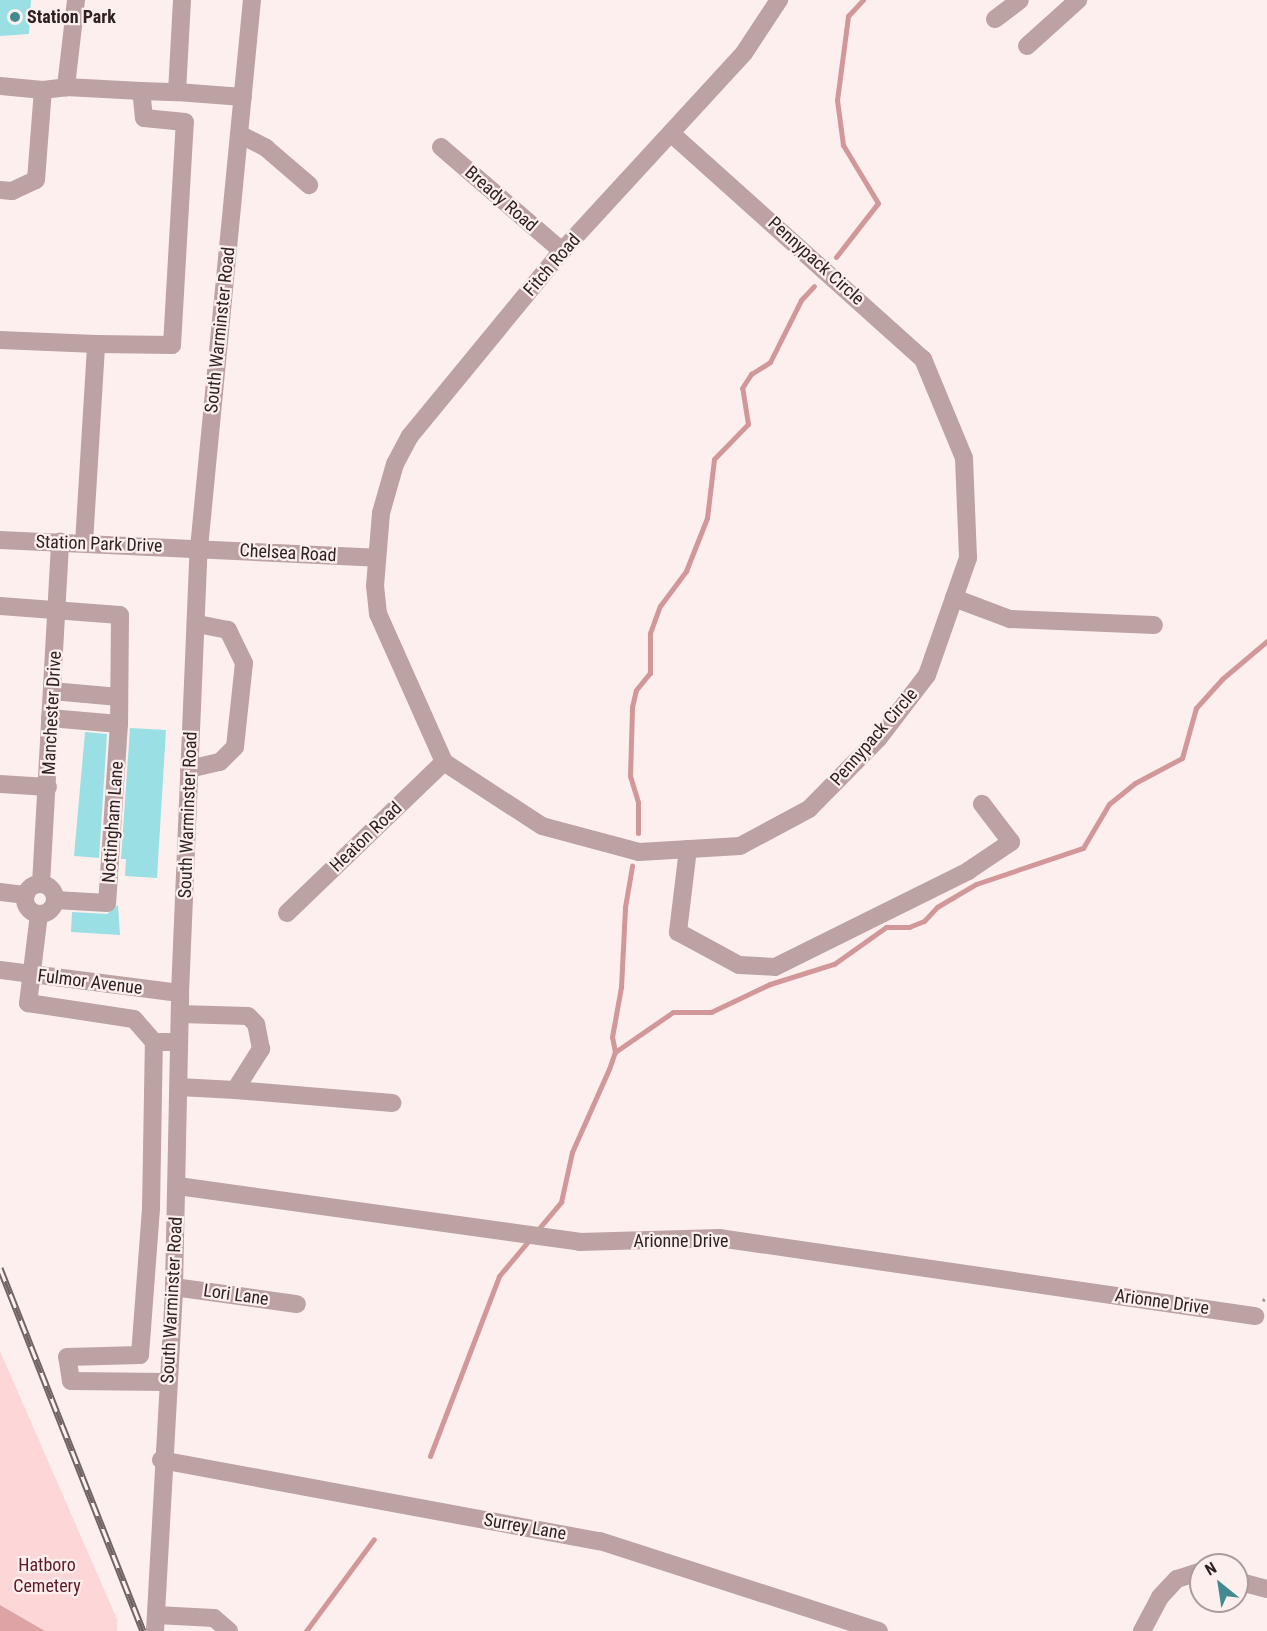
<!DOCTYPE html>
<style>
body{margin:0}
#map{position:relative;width:1267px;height:1631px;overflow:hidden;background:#feefef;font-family:"Roboto Condensed",sans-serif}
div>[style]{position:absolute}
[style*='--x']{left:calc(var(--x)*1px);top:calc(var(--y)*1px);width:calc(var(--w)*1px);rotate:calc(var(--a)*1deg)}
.green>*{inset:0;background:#fdd7d8}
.forest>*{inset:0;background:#dda3a5}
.stream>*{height:5px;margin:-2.5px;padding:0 2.5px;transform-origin:2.5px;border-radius:2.5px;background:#d19799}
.building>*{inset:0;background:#99dfe4}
.path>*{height:3px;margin-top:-1.5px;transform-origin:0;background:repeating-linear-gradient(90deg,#a89a9a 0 3px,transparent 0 7.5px)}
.minor>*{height:18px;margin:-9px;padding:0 9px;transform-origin:9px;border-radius:9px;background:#bca2a2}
.minor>.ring{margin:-9px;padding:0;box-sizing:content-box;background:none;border:18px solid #bca2a2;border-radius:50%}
.rail>*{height:7px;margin-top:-3.5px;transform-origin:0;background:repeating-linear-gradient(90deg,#feefef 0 14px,#716464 0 28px);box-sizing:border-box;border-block:2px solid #716464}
.dots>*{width:16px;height:16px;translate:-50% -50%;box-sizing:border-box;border:3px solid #feefef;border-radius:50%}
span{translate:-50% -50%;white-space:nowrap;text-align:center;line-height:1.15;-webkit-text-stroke:4.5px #feefef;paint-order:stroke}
.poi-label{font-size:18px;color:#2e2121;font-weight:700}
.left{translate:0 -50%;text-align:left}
.street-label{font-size:18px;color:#2e2121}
.park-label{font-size:18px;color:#5e1923}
.north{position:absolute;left:1189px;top:1553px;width:60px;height:60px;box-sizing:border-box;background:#feefef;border:2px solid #ab9d9d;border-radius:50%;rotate:330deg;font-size:16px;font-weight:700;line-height:24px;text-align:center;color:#2e2121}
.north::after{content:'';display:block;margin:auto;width:21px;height:27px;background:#428a8f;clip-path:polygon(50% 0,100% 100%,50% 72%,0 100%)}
</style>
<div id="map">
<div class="green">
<i style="clip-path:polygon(0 1351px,117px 1619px,117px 1631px,45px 1631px,0 1605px)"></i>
</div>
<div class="forest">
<i style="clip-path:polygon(0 1605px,45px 1631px,0 1631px)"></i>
</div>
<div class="stream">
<i style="--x:836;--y:257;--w:68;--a:-52.1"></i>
<i style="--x:878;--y:203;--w:68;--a:-121.1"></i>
<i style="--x:843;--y:145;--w:45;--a:-97.6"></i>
<i style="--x:837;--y:100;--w:85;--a:-82.5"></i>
<i style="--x:848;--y:16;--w:22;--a:-47"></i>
<i style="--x:638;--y:833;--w:31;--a:-90"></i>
<i style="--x:638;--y:802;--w:27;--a:-107"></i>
<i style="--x:630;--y:776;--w:69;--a:-88.3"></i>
<i style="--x:632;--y:707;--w:17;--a:-77"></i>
<i style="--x:636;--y:690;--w:22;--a:-51"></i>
<i style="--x:650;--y:673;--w:40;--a:-90"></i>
<i style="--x:650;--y:633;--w:29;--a:-70"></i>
<i style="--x:660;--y:606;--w:44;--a:-53.4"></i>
<i style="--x:686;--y:571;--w:57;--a:-68.4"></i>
<i style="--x:707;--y:518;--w:59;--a:-83.2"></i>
<i style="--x:714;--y:459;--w:49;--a:-45.8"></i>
<i style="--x:748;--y:424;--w:36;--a:-99"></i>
<i style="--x:742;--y:388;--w:17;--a:-57"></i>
<i style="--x:751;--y:374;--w:22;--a:-32"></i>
<i style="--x:770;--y:362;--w:69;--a:-63.4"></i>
<i style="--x:801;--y:300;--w:19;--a:-47"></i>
<i style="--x:615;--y:1052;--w:70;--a:-34.6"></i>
<i style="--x:673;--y:1012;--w:38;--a:0"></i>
<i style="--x:711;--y:1012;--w:65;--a:-25.4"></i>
<i style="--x:770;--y:984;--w:67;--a:-17.4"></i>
<i style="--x:834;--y:964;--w:64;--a:-35.4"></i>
<i style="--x:886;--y:927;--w:23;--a:0"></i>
<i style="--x:909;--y:927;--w:16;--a:-22"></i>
<i style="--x:924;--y:921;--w:19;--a:-47"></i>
<i style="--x:937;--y:907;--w:45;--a:-30.5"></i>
<i style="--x:976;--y:884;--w:113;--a:-18.6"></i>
<i style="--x:1083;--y:848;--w:51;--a:-59.4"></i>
<i style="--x:1109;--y:804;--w:33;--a:-39"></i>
<i style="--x:1135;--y:783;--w:53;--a:-28"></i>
<i style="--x:1182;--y:758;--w:52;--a:-74.4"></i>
<i style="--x:1196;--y:708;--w:39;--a:-48"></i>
<i style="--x:1222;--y:679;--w:59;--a:-40.2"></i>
<i style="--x:430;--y:1456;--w:193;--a:-69"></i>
<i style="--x:499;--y:1276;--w:97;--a:-50"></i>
<i style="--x:561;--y:1202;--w:51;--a:-77.6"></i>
<i style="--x:572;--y:1152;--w:91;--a:-66"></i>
<i style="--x:609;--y:1069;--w:18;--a:-71"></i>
<i style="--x:615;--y:1052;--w:15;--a:-101"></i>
<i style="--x:612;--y:1037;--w:51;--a:-79.8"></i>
<i style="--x:621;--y:987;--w:80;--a:-87.1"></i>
<i style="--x:625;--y:907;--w:42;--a:-80.3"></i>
<i style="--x:306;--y:1631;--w:114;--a:-53.5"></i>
</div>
<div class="building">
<i style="clip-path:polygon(0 0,31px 0,29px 34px,0 36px)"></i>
<i style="clip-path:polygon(130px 728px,166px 730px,157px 878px,125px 876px,126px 859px,121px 859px)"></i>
<i style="clip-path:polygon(85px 732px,107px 734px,99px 858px,74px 856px)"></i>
<i style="clip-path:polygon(118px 905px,120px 935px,71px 932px,72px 912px,107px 914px)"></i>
</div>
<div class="path">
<i style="--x:1263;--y:1301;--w:7;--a:-56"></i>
</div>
<div class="minor">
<i style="--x:76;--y:0;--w:88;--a:96.6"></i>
<i style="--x:66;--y:87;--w:75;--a:3.1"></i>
<i style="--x:182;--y:0;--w:92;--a:93.1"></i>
<i style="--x:177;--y:92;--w:66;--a:4.3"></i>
<i style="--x:995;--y:19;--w:31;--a:-37"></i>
<i style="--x:1027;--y:46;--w:69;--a:-42"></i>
<i style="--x:0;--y:86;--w:43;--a:5.3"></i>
<i style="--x:239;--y:134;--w:30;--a:27"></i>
<i style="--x:266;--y:148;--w:57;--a:40.7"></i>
<i style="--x:673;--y:135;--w:336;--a:41.9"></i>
<i style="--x:923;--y:359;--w:107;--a:67.5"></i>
<i style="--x:964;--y:458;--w:100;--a:87.7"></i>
<i style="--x:968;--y:558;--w:124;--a:109.3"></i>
<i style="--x:927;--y:675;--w:81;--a:127.4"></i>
<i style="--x:878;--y:739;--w:98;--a:134.6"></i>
<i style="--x:809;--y:809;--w:78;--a:151.8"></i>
<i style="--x:740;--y:846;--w:101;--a:176.6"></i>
<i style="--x:639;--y:852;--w:100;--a:-165"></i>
<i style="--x:542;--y:826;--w:117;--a:-146.9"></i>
<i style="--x:444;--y:762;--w:162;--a:-114"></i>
<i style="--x:378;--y:614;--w:28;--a:-96"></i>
<i style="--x:375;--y:586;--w:73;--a:-85.3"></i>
<i style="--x:381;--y:513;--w:51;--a:-74.1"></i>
<i style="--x:395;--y:464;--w:32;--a:-62"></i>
<i style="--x:410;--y:436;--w:239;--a:-50.6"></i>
<i style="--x:562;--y:251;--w:269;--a:-47.4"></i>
<i style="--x:744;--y:53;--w:64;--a:-56.6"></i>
<i style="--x:441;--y:147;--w:160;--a:40.7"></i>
<i style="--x:0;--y:190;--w:12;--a:5"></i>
<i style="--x:12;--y:191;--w:26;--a:-25"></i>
<i style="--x:36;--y:180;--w:90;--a:-85.6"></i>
<i style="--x:43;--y:90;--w:23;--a:-7"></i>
<i style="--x:0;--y:340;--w:96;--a:2.4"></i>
<i style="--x:0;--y:540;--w:377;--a:2.7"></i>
<i style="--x:84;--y:543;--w:199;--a:-86.5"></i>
<i style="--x:96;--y:344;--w:76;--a:0.8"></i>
<i style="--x:172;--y:345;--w:223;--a:-86.7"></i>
<i style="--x:185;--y:122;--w:41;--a:-174.4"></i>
<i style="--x:144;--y:118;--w:27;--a:-96"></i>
<i style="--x:141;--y:91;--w:36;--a:2"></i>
<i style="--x:954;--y:598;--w:60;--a:20.6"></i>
<i style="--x:1010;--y:619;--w:144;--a:2.4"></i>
<i style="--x:0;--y:606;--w:120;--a:4.3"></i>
<i style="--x:120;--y:615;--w:109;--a:90.5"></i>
<i style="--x:119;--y:724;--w:179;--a:93.8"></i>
<i style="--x:107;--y:903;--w:52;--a:-176.7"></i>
<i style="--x:52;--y:691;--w:67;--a:5.1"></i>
<i style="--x:50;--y:718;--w:69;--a:5"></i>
<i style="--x:189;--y:769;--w:32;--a:-13"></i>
<i style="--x:220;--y:762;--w:21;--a:-45"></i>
<i style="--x:235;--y:747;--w:84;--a:-83.9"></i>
<i style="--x:244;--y:663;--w:37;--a:-116"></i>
<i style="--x:228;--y:630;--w:33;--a:-169"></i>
<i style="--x:0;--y:784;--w:48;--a:3.6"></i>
<i style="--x:688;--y:849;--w:84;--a:96.9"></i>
<i style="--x:678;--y:932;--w:69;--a:28.4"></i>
<i style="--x:739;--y:965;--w:36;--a:3"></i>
<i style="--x:775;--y:967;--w:216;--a:-26.4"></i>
<i style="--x:968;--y:871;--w:52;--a:-34"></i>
<i style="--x:1011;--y:842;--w:48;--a:-127.3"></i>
<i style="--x:41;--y:884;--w:343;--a:-86.8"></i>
<i class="ring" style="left:25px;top:884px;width:12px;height:12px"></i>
<i style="--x:0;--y:892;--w:26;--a:7"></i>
<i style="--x:287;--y:913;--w:218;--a:-43.9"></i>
<i style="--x:39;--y:914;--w:90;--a:97"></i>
<i style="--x:28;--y:1003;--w:107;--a:8.6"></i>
<i style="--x:134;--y:1019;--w:30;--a:49"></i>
<i style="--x:0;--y:970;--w:181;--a:7.3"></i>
<i style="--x:179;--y:1087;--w:56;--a:3.1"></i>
<i style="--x:235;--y:1090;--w:49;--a:-57.6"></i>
<i style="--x:261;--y:1049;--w:25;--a:-101"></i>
<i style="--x:256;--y:1024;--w:11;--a:-135"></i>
<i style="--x:248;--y:1016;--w:68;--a:-178.3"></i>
<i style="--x:235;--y:1090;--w:158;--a:4.7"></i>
<i style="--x:178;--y:1186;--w:405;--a:7.9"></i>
<i style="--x:579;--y:1242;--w:140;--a:-1.6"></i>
<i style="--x:719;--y:1238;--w:542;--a:8.28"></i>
<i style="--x:174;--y:1287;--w:124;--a:7.9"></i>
<i style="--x:167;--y:1382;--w:96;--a:-179.4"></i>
<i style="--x:71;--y:1381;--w:24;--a:-99"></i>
<i style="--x:67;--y:1357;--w:73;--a:-1.6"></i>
<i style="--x:140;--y:1355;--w:147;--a:-85.7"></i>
<i style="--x:151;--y:1208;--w:166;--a:-89"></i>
<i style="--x:154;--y:1042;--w:25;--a:0"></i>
<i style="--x:161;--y:1460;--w:446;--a:10.5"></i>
<i style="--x:600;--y:1541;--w:293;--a:17.9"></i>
<i style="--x:1237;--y:1581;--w:31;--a:15"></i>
<i style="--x:156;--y:1615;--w:58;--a:3"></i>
<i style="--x:214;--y:1618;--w:20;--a:41"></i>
<i style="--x:155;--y:1631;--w:345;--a:-86.8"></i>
<i style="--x:174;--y:1287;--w:294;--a:-88.8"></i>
<i style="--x:180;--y:993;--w:445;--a:-87.6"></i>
<i style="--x:199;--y:548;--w:551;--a:-84.48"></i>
<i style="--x:1142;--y:1631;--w:38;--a:-62"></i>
<i style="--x:1160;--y:1597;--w:25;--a:-47"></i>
<i style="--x:1177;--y:1579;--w:25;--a:-18"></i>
</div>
<div class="rail">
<i style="--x:0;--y:1268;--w:390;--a:68.5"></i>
</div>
<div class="dots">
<i style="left:15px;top:17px;background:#428a8f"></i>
</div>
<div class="poi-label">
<span class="left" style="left:27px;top:17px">Station Park</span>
</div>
<div class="street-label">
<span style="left:501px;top:199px;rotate:41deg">Bready Road</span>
<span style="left:816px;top:261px;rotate:42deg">Pennypack Circle</span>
<span style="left:552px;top:265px;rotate:-49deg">Fitch Road</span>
<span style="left:220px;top:330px;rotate:-84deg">South Warminster Road</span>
<span style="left:99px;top:544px;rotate:2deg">Station Park Drive</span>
<span style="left:288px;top:553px;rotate:3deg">Chelsea Road</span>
<span style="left:52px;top:713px;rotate:-87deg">Manchester Drive</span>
<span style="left:874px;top:737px;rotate:-49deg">Pennypack Circle</span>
<span style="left:188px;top:815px;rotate:-88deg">South Warminster Road</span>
<span style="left:113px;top:822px;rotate:-86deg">Nottingham Lane</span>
<span style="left:366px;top:837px;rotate:-44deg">Heaton Road</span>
<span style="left:90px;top:982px;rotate:7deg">Fulmor Avenue</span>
<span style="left:681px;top:1241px">Arionne Drive</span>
<span style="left:236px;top:1295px;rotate:8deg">Lori Lane</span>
<span style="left:172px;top:1300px;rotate:-87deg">South Warminster Road</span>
<span style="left:1162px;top:1302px;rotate:8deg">Arionne Drive</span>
<span style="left:525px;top:1527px;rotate:10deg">Surrey Lane</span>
</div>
<div class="park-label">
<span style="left:47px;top:1576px">Hatboro<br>Cemetery</span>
</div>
<div class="north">N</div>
</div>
